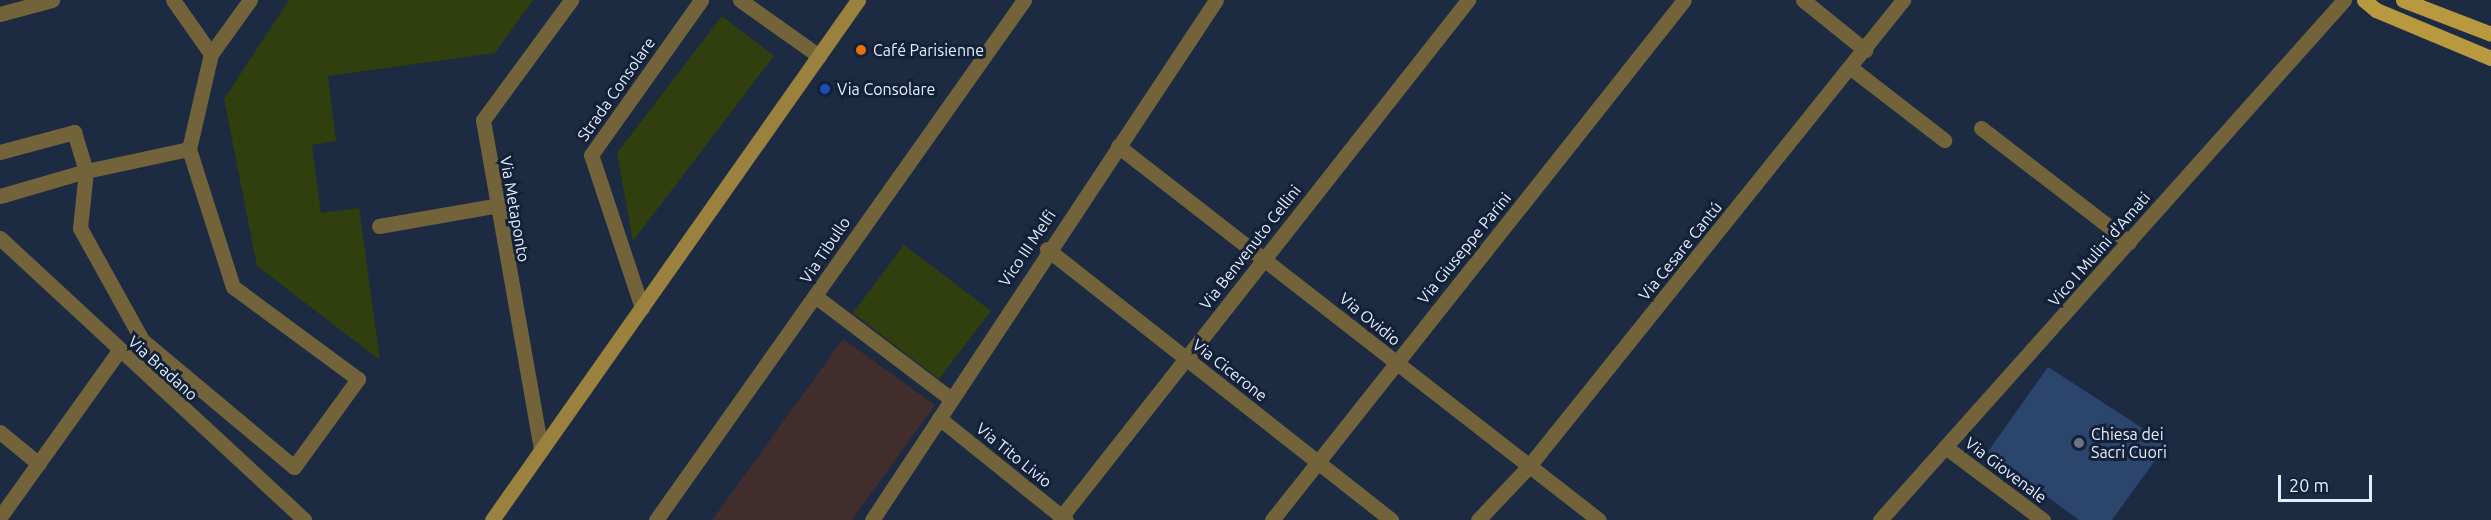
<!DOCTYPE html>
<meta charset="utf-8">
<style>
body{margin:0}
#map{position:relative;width:2491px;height:520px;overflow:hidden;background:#1d2b42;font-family:Ubuntu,sans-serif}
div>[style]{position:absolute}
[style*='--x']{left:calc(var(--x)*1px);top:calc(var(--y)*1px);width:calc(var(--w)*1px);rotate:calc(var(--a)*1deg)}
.commercial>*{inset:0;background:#412d2b}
.green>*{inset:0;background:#313e0d}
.building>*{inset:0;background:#2c456d}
.street>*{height:15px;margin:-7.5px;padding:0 7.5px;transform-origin:7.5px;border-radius:7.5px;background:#72633b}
.secondary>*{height:15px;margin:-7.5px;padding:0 7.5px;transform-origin:7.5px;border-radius:7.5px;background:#9a823e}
.primary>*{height:15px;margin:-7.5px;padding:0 7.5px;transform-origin:7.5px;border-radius:7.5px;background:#b9993f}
.dots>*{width:16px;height:16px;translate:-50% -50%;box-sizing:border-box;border:3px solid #132138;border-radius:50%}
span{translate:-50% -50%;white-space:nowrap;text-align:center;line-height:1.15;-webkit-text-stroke:6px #132138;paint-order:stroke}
.poi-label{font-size:16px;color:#e4eefe}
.left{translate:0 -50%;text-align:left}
.street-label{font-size:16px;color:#e4eefe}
.scale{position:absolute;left:2278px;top:475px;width:94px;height:27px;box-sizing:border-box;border:3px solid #e4eefe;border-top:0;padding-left:8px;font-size:18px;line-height:21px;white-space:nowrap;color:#e4eefe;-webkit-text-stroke:4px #132138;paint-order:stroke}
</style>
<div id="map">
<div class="commercial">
<i style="clip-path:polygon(843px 339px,935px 405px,852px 520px,712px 520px)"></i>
</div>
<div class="green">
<i style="clip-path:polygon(289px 0,533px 0,495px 53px,328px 76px,336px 141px,312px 145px,321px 213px,359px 208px,380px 360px,257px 266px,224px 99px)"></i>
<i style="clip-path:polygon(722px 16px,774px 56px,633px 241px,617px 153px)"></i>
<i style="clip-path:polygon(904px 245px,991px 311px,939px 379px,853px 313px)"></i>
</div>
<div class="building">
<i style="clip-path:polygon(2048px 367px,2167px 444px,2112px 520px,2079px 520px,1987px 453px)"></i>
</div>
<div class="street">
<i style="--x:740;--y:0;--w:97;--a:35.3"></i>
<i style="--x:1803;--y:0;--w:80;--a:38.9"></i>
<i style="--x:0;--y:14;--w:54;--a:-15.1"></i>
<i style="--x:211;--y:54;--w:67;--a:-54.2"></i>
<i style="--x:1851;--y:68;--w:118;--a:37.7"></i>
<i style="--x:1981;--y:128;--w:187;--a:37.6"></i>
<i style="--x:1118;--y:146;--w:609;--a:37.87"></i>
<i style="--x:0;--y:152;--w:77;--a:-15.1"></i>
<i style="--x:74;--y:132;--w:41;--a:72.9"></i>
<i style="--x:86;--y:171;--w:57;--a:96"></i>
<i style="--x:80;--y:228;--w:128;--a:61"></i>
<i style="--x:142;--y:340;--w:198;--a:39.9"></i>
<i style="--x:294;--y:467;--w:109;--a:-54"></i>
<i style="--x:358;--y:379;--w:155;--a:-143.6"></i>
<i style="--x:233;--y:287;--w:145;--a:-107.7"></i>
<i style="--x:189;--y:149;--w:98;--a:-77"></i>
<i style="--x:211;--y:54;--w:66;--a:-125.1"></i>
<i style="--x:0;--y:196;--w:90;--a:-16.2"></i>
<i style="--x:86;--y:171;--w:105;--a:-12.1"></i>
<i style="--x:379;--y:226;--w:117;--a:-9.9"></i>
<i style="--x:0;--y:238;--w:415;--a:42.8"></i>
<i style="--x:1047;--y:249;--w:438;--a:38.2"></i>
<i style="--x:815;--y:296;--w:169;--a:37.1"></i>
<i style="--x:642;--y:308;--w:161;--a:-108.4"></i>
<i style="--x:591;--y:155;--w:190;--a:-54.6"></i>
<i style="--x:939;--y:418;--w:163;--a:38.8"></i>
<i style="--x:0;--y:432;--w:50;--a:39.4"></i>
<i style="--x:541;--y:449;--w:334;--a:-100"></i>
<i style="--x:483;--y:120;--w:149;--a:-53.7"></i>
<i style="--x:1948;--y:449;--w:119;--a:36.8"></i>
<i style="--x:1062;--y:516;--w:657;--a:-51.8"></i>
<i style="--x:0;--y:517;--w:203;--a:-54.4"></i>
<i style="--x:656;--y:520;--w:637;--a:-54.71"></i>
<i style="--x:872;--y:520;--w:623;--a:-56.51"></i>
<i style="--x:1272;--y:520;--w:663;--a:-51.61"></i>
<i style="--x:1478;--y:520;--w:74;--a:-46.6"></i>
<i style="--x:1529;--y:466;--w:598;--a:-51.25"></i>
<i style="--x:1880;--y:520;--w:697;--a:-48.26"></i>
</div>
<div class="secondary">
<i style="--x:492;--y:520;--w:636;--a:-54.86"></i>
</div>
<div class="primary">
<i style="--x:2364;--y:0;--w:16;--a:40"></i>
<i style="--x:2376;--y:10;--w:125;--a:22.7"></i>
<i style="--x:2403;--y:0;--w:94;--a:21.1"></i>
</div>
<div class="dots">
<i style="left:861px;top:50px;background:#e8710a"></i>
<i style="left:825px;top:89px;background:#1a4fb4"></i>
<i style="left:2079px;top:443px;background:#6b7280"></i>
</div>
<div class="poi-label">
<span class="left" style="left:873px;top:50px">Café Parisienne</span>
<span class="left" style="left:837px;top:89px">Via Consolare</span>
<span class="left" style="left:2091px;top:443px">Chiesa dei<br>Sacri Cuori</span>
</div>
<div class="street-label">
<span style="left:616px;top:89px;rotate:-55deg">Strada Consolare</span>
<span style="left:515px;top:209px;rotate:80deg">Via Metaponto</span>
<span style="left:1250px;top:247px;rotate:-52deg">Via Benvenuto Cellini</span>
<span style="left:1027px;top:248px;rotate:-56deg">Vico III Melfi</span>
<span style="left:1464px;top:248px;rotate:-51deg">Via Giuseppe Parini</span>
<span style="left:2099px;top:249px;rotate:-49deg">Vico I Mulini d'Amati</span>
<span style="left:825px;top:250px;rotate:-56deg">Via Tibullo</span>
<span style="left:1680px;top:251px;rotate:-51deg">Via Cesare Cantú</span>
<span style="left:1370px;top:319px;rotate:39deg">Via Ovidio</span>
<span style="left:163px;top:368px;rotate:42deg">Via Bradano</span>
<span style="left:1230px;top:370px;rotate:38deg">Via Cicerone</span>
<span style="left:1014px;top:455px;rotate:39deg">Via Tito Livio</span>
<span style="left:2006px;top:470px;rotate:37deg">Via Giovenale</span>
</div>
<div class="scale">20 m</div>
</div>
